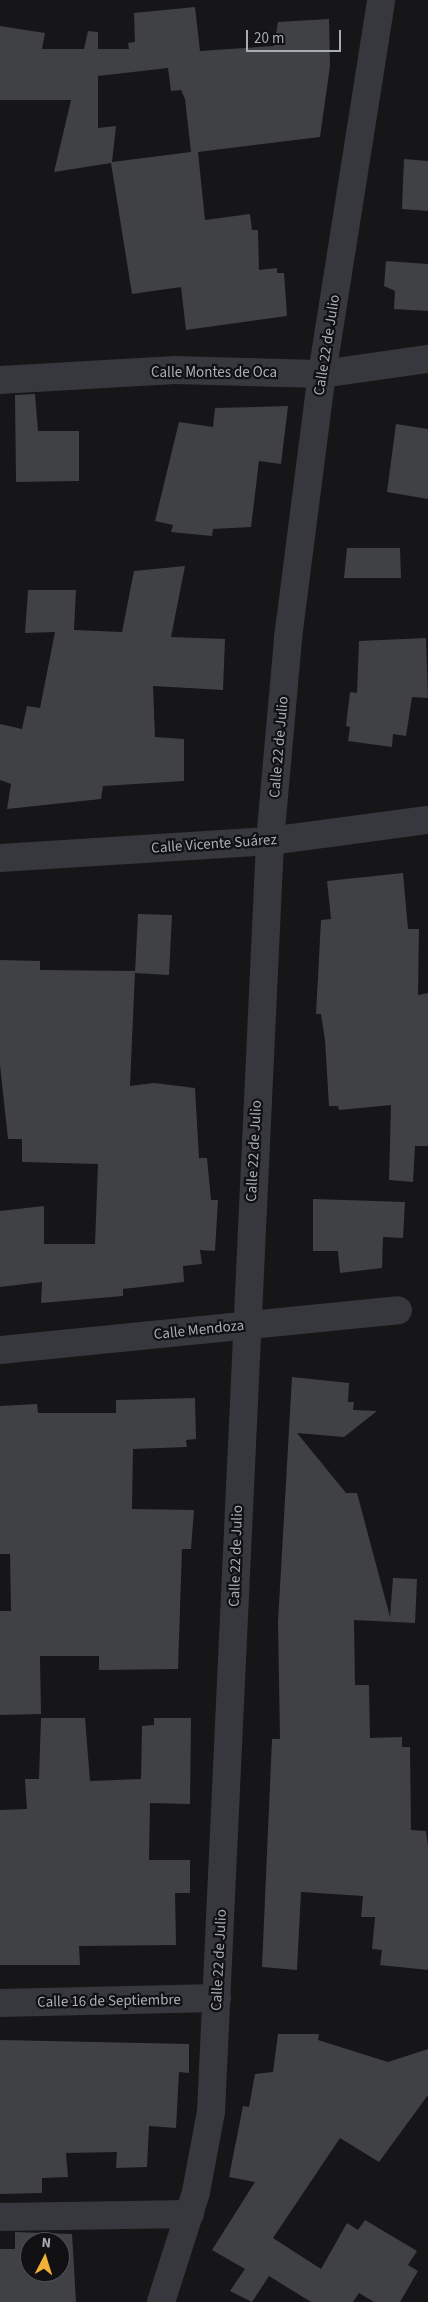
<!DOCTYPE html>
<meta charset="utf-8">
<style>
body{margin:0}
#map{position:relative;width:428px;height:2302px;overflow:hidden;background:#161618;font-family:"Source Sans 3",sans-serif}
div>[style]{position:absolute}
[style*='--x']{left:calc(var(--x)*1px);top:calc(var(--y)*1px);width:calc(var(--w)*1px);rotate:calc(var(--a)*1deg)}
.building>*{inset:0;background:#404145}
.street>*{height:28px;margin:-14px;padding:0 14px;transform-origin:14px;border-radius:14px;background:#37383d}
span{translate:-50% -50%;white-space:nowrap;text-align:center;line-height:1.15;-webkit-text-stroke:4.5px #111113;paint-order:stroke}
.street-label{font-size:15px;color:#a8adb8}
.north{position:absolute;left:20px;top:2232px;width:50px;height:50px;box-sizing:border-box;background:#111113;border:1px solid #4d4f55;border-radius:50%;rotate:5deg;font-size:14px;font-weight:700;line-height:20px;text-align:center;color:#a8adb8}
.north::after{content:'';display:block;margin:auto;width:18px;height:22px;background:#f2b134;clip-path:polygon(50% 0,100% 100%,50% 72%,0 100%)}
.scale{position:absolute;left:246px;top:30px;width:95px;height:22px;box-sizing:border-box;border:2px solid #a8adb8;border-top:0;padding-left:6px;font-size:15px;line-height:18px;white-space:nowrap;color:#a8adb8;-webkit-text-stroke:4px #111113;paint-order:stroke}
</style>
<div id="map">
<div class="building">
<i style="clip-path:polygon(evenodd,195px 7px,200px 51px,274px 46px,278px 22px,329px 19px,330px 66px,320px 137px,198px 152px,205px 220px,250px 214px,252px 230px,258px 230px,259px 270px,277px 268px,277px 273px,284px 273px,287px 316px,186px 330px,181px 287px,132px 294px,111px 163px,54px 172px,71px 100px,0 100px,0 26px,45px 33px,42px 49px,84px 49px,88px 31px,98px 32px,98px 49px,129px 49px,128px 43px,135px 42px,134px 13px,195px 7px,168px 68px,171px 91px,181px 90px,185px 99px,191px 152px,112px 162px,116px 126px,98px 128px,98px 76px,168px 68px)"></i>
<i style="clip-path:polygon(404px 159px,428px 161px,428px 211px,402px 209px)"></i>
<i style="clip-path:polygon(386px 261px,428px 264px,428px 311px,394px 309px,395px 291px,384px 286px)"></i>
<i style="clip-path:polygon(35px 394px,38px 431px,79px 431px,79px 481px,16px 482px,15px 395px)"></i>
<i style="clip-path:polygon(288px 406px,281px 464px,259px 461px,251px 527px,213px 529px,212px 536px,171px 532px,173px 525px,155px 521px,179px 422px,213px 427px,215px 408px)"></i>
<i style="clip-path:polygon(396px 424px,428px 429px,428px 499px,387px 492px)"></i>
<i style="clip-path:polygon(347px 548px,400px 548px,401px 578px,344px 578px)"></i>
<i style="clip-path:polygon(185px 566px,171px 637px,225px 639px,223px 690px,153px 686px,155px 737px,184px 739px,184px 781px,103px 786px,101px 799px,7px 809px,11px 784px,0 780px,0 724px,22px 729px,27px 706px,40px 708px,55px 632px,25px 633px,28px 590px,76px 590px,74px 630px,122px 632px,134px 571px)"></i>
<i style="clip-path:polygon(426px 638px,428px 698px,412px 697px,406px 736px,393px 734px,392px 747px,348px 741px,350px 727px,346px 726px,350px 692px,357px 693px,359px 641px)"></i>
<i style="clip-path:polygon(403px 873px,408px 929px,419px 929px,418px 995px,428px 993px,428px 1146px,415px 1146px,413px 1182px,389px 1180px,391px 1105px,339px 1110px,338px 1106px,329px 1106px,325px 1040px,321px 1014px,316px 1014px,321px 920px,331px 919px,327px 881px)"></i>
<i style="clip-path:polygon(138px 914px,172px 915px,169px 975px,135px 973px)"></i>
<i style="clip-path:polygon(0 960px,40px 961px,40px 970px,135px 971px,130px 1086px,154px 1083px,195px 1088px,199px 1158px,207px 1158px,211px 1200px,218px 1200px,215px 1251px,200px 1250px,202px 1264px,183px 1266px,184px 1282px,123px 1289px,123px 1296px,41px 1303px,42px 1282px,0 1287px,0 1211px,44px 1206px,44px 1244px,95px 1244px,98px 1164px,22px 1162px,22px 1139px,8px 1139px,0 1065px)"></i>
<i style="clip-path:polygon(313px 1199px,405px 1202px,403px 1238px,383px 1237px,382px 1268px,340px 1273px,338px 1251px,313px 1251px)"></i>
<i style="clip-path:polygon(292px 1377px,349px 1383px,348px 1402px,354px 1402px,353px 1410px,377px 1411px,344px 1437px,297px 1433px,346px 1493px,357px 1493px,390px 1617px,393px 1578px,417px 1579px,415px 1623px,354px 1620px,355px 1685px,369px 1685px,370px 1738px,402px 1737px,402px 1747px,410px 1747px,411px 1830px,426px 1831px,428px 1847px,428px 1970px,380px 1965px,382px 1950px,372px 1949px,375px 1917px,361px 1917px,363px 1896px,301px 1892px,297px 1970px,262px 1967px,272px 1739px,280px 1739px,278px 1622px)"></i>
<i style="clip-path:polygon(195px 1398px,196px 1439px,186px 1440px,187px 1447px,133px 1449px,132px 1509px,194px 1510px,191px 1549px,182px 1549px,178px 1669px,99px 1670px,99px 1656px,40px 1656px,41px 1714px,0 1715px,0 1611px,11px 1611px,10px 1554px,0 1554px,0 1406px,37px 1404px,38px 1413px,116px 1413px,116px 1400px)"></i>
<i style="clip-path:polygon(41px 1718px,85px 1718px,90px 1781px,141px 1779px,142px 1726px,154px 1725px,154px 1718px,191px 1718px,190px 1804px,150px 1803px,149px 1860px,190px 1860px,190px 1893px,175px 1893px,176px 1945px,79px 1946px,80px 1965px,0 1965px,0 1810px,27px 1809px,25px 1779px,39px 1779px)"></i>
<i style="clip-path:polygon(278px 2034px,319px 2034px,318px 2040px,388px 2062px,428px 2049px,428px 2095px,379px 2162px,340px 2138px,273px 2238px,321px 2269px,347px 2223px,358px 2230px,365px 2220px,417px 2251px,408px 2265px,418px 2271px,400px 2302px,374px 2302px,359px 2293px,353px 2302px,311px 2302px,269px 2276px,252px 2302px,230px 2291px,245px 2269px,212px 2250px,255px 2182px,229px 2177px,243px 2106px,249px 2107px,255px 2074px,273px 2072px)"></i>
<i style="clip-path:polygon(0 2040px,189px 2044px,189px 2073px,179px 2072px,176px 2128px,149px 2126px,147px 2167px,116px 2168px,117px 2152px,66px 2153px,68px 2177px,42px 2178px,42px 2193px,0 2194px)"></i>
<i style="clip-path:polygon(evenodd,15px 2232px,72px 2234px,76px 2302px,0 2302px,0 2249px,15px 2249px,15px 2232px,30px 2242px,60px 2242px,60px 2272px,30px 2272px,30px 2242px)"></i>
</div>
<div class="street">
<i style="--x:0;--y:380;--w:175;--a:-3.3"></i>
<i style="--x:175;--y:370;--w:147;--a:1.6"></i>
<i style="--x:322;--y:374;--w:107;--a:-8.1"></i>
<i style="--x:0;--y:858;--w:271;--a:-3.6"></i>
<i style="--x:270;--y:841;--w:159;--a:-7.6"></i>
<i style="--x:0;--y:1350;--w:400;--a:-5.7"></i>
<i style="--x:0;--y:2003;--w:217;--a:-1.3"></i>
<i style="--x:0;--y:2217;--w:190;--a:-0.9"></i>
<i style="--x:161;--y:2302;--w:115;--a:-72.3"></i>
<i style="--x:196;--y:2192;--w:81;--a:-79.4"></i>
<i style="--x:211;--y:2112;--w:1272;--a:-87.34"></i>
<i style="--x:270;--y:841;--w:204;--a:-84.9"></i>
<i style="--x:288;--y:638;--w:266;--a:-82.7"></i>
<i style="--x:322;--y:374;--w:379;--a:-81"></i>
</div>
<div class="street-label">
<span style="left:327px;top:345px;rotate:-81deg">Calle 22 de Julio</span>
<span style="left:214px;top:373px">Calle Montes de Oca</span>
<span style="left:279px;top:747px;rotate:-85deg">Calle 22 de Julio</span>
<span style="left:214px;top:844px;rotate:-4deg">Calle Vicente Suárez</span>
<span style="left:254px;top:1151px;rotate:-87deg">Calle 22 de Julio</span>
<span style="left:199px;top:1330px;rotate:-6deg">Calle Mendoza</span>
<span style="left:236px;top:1556px;rotate:-88deg">Calle 22 de Julio</span>
<span style="left:219px;top:1960px;rotate:-87deg">Calle 22 de Julio</span>
<span style="left:109px;top:2001px;rotate:-1deg">Calle 16 de Septiembre</span>
</div>
<div class="north">N</div>
<div class="scale">20 m</div>
</div>
